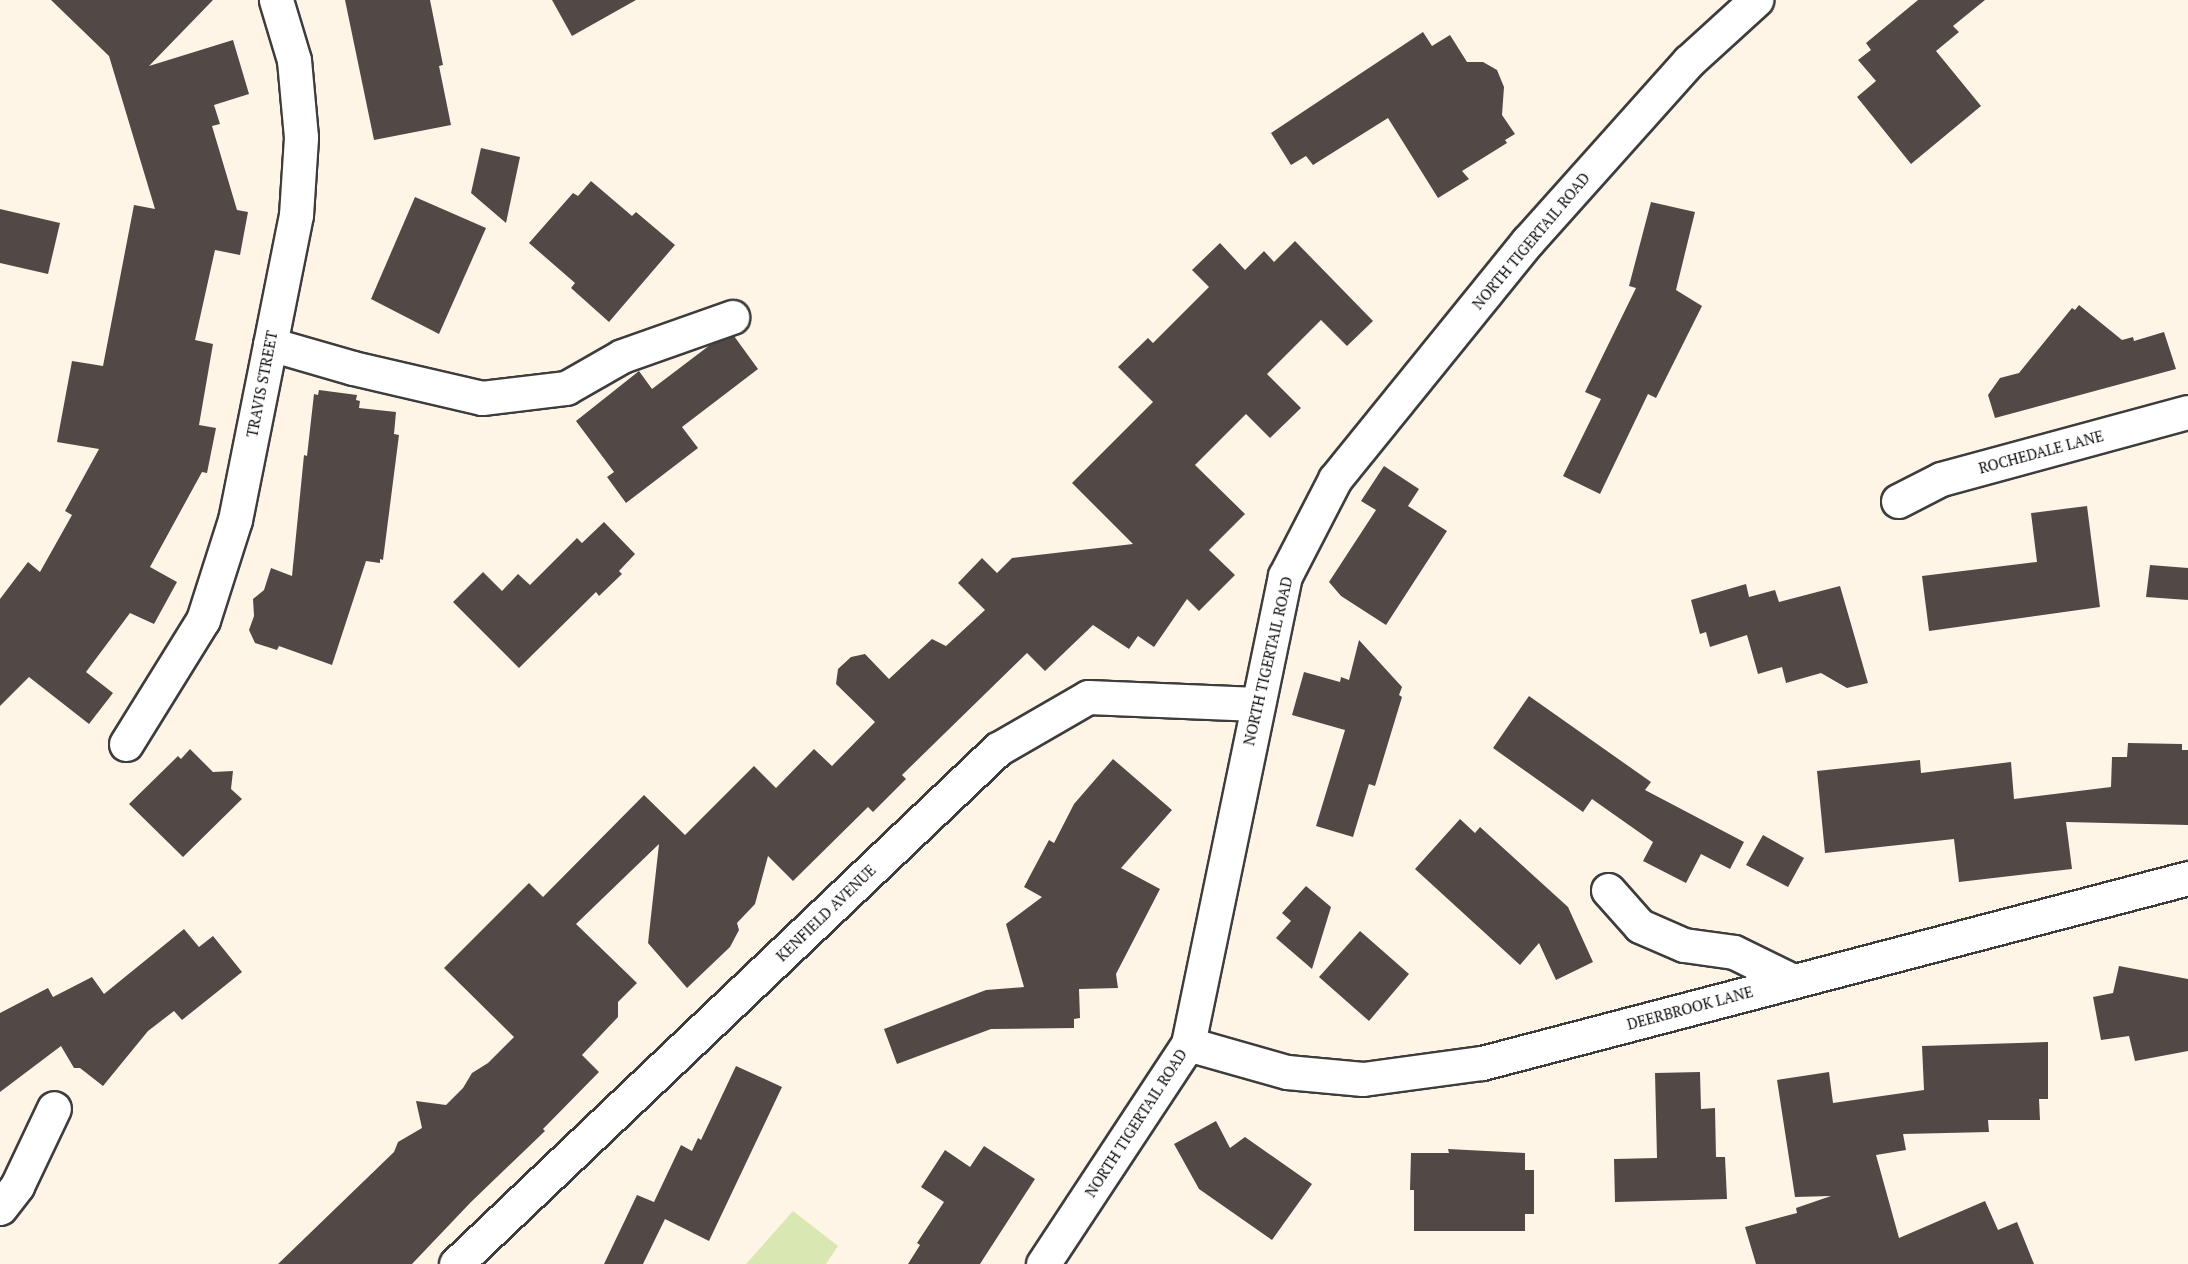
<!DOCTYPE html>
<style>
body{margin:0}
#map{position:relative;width:2188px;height:1264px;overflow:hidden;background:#fff5e7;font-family:"PT Serif",serif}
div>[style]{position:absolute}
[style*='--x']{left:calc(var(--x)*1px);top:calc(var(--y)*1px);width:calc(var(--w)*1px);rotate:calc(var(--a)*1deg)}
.green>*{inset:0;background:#d9e7b3}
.building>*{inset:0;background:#524947}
.roads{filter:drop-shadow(2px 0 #3d3d3d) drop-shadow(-2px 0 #3d3d3d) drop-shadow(0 2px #3d3d3d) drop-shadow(0 -2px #3d3d3d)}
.minor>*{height:33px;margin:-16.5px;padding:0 16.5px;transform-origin:16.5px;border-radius:16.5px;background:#fff}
span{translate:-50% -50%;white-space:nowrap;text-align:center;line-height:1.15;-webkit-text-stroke:6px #fff;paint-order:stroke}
.street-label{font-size:15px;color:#0a0a0a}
</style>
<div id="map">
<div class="green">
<i style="clip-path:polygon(793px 1211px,838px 1246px,826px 1264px,746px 1264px)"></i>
</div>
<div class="building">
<i style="clip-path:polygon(51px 0,213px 0,149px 66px,233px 40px,249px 94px,214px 105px,220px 124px,212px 126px,237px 210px,248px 212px,240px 255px,215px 250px,195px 340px,213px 344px,199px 425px,216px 428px,207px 473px,202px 472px,150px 567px,177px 582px,154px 624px,130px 613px,86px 672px,113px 693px,89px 724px,29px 677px,0 706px,0 599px,28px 562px,40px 572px,72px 515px,65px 511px,99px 449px,57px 442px,72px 361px,103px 366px,134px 205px,155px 209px,109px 56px)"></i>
<i style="clip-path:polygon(345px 0,430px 0,443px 65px,439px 66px,451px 125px,374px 140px)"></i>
<i style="clip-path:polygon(552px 0,636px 0,572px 36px)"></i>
<i style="clip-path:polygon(1918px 0,1985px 0,1953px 26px,1959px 32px,1936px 51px,1981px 106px,1911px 164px,1857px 97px,1876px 81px,1858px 60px,1871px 50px,1866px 43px)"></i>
<i style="clip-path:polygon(1423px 32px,1432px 46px,1450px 35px,1467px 62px,1483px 62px,1497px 70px,1504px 87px,1502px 115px,1515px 134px,1505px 140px,1507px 143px,1462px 171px,1469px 179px,1438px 198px,1388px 118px,1313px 165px,1306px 156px,1291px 165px,1271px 133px)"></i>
<i style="clip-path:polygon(481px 148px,520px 157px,506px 223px,471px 193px)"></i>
<i style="clip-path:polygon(591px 181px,632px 216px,636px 212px,675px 245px,609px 322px,571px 288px,575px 283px,529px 243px,573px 193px,578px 196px)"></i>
<i style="clip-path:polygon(415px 197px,486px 228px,439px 334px,371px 299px)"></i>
<i style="clip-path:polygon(1651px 202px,1695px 212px,1676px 290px,1702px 306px,1656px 398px,1648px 394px,1600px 494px,1563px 476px,1601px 399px,1585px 392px,1636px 288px,1629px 286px)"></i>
<i style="clip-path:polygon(0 209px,60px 223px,48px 274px,0 263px)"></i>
<i style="clip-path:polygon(1295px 241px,1373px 321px,1347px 346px,1321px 320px,1267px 374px,1301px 408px,1270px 438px,1246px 414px,1195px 465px,1245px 514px,1209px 550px,1235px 575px,1199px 611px,1187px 599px,1154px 647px,1138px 636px,1129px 649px,1093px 625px,1045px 671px,1027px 653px,902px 775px,906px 779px,873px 812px,868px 807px,793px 881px,768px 856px,755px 904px,737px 923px,739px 930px,730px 947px,687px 988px,648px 943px,659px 844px,576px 924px,637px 983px,618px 1002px,618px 1017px,582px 1055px,599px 1072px,543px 1129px,545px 1131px,471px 1202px,412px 1264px,278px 1264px,394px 1152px,398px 1142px,422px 1128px,416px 1101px,446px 1105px,463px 1088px,472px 1073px,488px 1063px,514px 1037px,444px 968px,529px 883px,543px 897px,644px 795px,685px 835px,754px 766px,776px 788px,814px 749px,832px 766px,875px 722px,836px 684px,838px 669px,851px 657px,865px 654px,889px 679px,932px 639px,946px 646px,985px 610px,958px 583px,982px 558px,997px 573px,1012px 558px,1133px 544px,1072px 483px,1153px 402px,1118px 367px,1148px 338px,1153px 343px,1209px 287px,1192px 270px,1220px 243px,1245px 270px,1264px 251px,1274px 262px)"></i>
<i style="clip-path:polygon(2079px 305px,2122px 340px,2133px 337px,2134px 341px,2164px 332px,2176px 369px,1995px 418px,1988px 395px,2000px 378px,2019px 373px,2072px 308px,2075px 310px)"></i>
<i style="clip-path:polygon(734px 336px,758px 369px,682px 427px,698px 448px,626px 503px,607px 477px,614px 472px,576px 421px,639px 371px,652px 389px,710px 345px)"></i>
<i style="clip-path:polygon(319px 390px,357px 395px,356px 400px,360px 401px,359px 408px,396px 412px,394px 434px,399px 435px,383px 560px,380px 559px,380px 563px,366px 561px,332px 665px,279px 646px,277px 650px,255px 643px,249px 630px,254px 616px,253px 599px,264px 590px,271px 568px,292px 576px,304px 455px,307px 456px,314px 394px,318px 395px)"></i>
<i style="clip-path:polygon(1384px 466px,1419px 489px,1408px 506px,1447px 531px,1386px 625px,1341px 596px,1329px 582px,1376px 510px,1361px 501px)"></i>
<i style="clip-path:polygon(2087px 506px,2100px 607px,1929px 631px,1922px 576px,2037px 562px,2031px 513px)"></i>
<i style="clip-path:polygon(604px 522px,635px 554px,619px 571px,622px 574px,599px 596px,596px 592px,519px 668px,453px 602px,483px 572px,502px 591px,518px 574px,530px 585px,577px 538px,582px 543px)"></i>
<i style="clip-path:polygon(2150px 565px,2188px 568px,2188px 600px,2146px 597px)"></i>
<i style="clip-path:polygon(1746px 584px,1749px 597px,1775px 590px,1779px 602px,1840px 586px,1868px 683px,1847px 688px,1821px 673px,1786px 683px,1782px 667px,1758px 674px,1747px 635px,1710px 647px,1706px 632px,1700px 634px,1691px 600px)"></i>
<i style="clip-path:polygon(1359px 640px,1402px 687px,1399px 695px,1402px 697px,1375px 786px,1369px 784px,1353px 837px,1316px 826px,1345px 730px,1292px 715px,1304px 672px,1340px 682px,1341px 677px,1349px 680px)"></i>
<i style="clip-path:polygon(1529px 696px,1651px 782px,1645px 790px,1744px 842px,1730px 869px,1701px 854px,1686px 883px,1643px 861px,1653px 842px,1592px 799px,1583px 812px,1493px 748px)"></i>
<i style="clip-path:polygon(2128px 743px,2182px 744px,2182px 750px,2188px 750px,2188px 825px,2066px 822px,2072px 869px,1959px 882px,1954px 839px,1825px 853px,1817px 771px,1920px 760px,1921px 773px,2011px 762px,2014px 799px,2111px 787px,2112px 757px,2127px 757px)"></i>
<i style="clip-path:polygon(190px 749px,213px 772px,233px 771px,231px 789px,242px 799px,183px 857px,129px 804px,178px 756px,181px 759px)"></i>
<i style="clip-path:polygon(1113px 759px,1172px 810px,1121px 868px,1160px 889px,1116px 974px,1118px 988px,1079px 989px,1080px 1018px,1074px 1019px,1074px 1028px,991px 1029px,897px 1064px,884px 1029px,986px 990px,1024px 987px,1006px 924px,1042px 897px,1024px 887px,1049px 840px,1054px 843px,1074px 804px)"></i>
<i style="clip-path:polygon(1460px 819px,1475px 833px,1480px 827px,1568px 907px,1593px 962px,1556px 980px,1539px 943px,1520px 965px,1415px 869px)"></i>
<i style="clip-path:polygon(1763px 835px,1804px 858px,1788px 887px,1746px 865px)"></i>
<i style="clip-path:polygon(1306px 886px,1331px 907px,1312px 969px,1276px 938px,1291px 921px,1282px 913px)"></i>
<i style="clip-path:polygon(184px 929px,199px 947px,213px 936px,242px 972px,182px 1020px,174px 1011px,148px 1031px,103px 1086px,80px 1068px,74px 1068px,61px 1046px,0 1092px,0 1013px,48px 988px,53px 997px,92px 977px,104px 994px)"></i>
<i style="clip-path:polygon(1360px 931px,1409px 974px,1369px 1021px,1319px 977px)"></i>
<i style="clip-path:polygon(2119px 966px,2188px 979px,2188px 1051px,2135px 1061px,2129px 1036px,2101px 1040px,2093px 997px,2113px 993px)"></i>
<i style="clip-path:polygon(2048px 1042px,2048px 1099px,2039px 1099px,2040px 1120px,1988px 1120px,1989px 1132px,1903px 1134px,1906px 1150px,1876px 1155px,1899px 1238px,1985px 1201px,1998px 1230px,2017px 1222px,2034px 1264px,1756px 1264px,1745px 1227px,1797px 1213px,1796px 1208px,1831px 1196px,1795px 1197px,1777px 1080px,1829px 1072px,1833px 1103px,1924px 1090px,1922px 1046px)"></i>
<i style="clip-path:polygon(736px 1066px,782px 1087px,709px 1241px,665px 1219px,643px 1264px,604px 1264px,637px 1195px,654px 1202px,681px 1145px,692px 1151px,698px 1138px,701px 1140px)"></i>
<i style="clip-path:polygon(1700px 1072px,1701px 1109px,1715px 1108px,1716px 1157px,1725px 1157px,1727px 1199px,1615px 1202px,1614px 1159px,1657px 1158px,1655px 1073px)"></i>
<i style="clip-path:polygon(1216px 1121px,1230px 1148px,1245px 1137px,1312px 1184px,1272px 1240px,1199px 1189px,1174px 1144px)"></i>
<i style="clip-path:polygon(984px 1146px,1035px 1179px,980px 1264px,908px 1264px,920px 1245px,917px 1243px,944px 1202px,921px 1187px,945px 1150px,970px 1167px)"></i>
<i style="clip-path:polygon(1448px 1149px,1525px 1153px,1525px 1170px,1534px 1170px,1534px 1214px,1525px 1214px,1525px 1231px,1414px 1231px,1414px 1190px,1410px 1190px,1411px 1153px,1449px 1153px)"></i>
</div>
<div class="roads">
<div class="minor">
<i style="--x:270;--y:344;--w:86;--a:16.1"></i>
<i style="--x:353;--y:368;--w:132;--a:13.1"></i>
<i style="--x:482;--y:398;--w:85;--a:-6.8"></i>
<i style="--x:566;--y:388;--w:64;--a:-29.7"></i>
<i style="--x:622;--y:356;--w:117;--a:-19.5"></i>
<i style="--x:1898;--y:501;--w:48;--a:-27.1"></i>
<i style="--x:1941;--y:479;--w:256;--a:-15.2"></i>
<i style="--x:126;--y:744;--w:146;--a:-58.2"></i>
<i style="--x:203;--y:620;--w:105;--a:-72.3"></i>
<i style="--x:235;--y:520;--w:311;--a:-78.7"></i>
<i style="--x:296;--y:215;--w:78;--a:-86.3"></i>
<i style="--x:301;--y:137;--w:77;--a:-95.2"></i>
<i style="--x:294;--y:60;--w:63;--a:-106.7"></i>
<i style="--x:1608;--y:890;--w:48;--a:48.4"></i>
<i style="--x:1640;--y:926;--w:48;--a:23.4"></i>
<i style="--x:1684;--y:945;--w:50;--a:8"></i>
<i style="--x:1734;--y:952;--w:66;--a:26.2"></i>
<i style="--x:1188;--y:1044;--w:103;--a:15.8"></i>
<i style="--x:1287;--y:1072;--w:76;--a:5.3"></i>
<i style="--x:1363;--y:1079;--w:120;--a:-7.7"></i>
<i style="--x:1482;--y:1063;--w:730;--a:-14.68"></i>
<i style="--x:0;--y:1208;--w:28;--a:-52"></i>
<i style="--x:17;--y:1186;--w:86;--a:-64.6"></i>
<i style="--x:456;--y:1264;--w:748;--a:-43.54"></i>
<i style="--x:998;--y:749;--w:104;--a:-30"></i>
<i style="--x:1088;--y:697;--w:169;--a:2.4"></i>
<i style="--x:1043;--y:1264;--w:263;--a:-56.6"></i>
<i style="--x:1188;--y:1044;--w:478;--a:-78.3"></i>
<i style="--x:1285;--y:576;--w:109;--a:-62.7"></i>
<i style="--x:1335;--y:479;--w:306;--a:-51"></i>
<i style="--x:1528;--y:241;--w:241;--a:-48.2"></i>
<i style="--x:1689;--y:61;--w:91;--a:-42.3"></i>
</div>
</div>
<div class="street-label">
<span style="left:1531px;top:241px;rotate:-50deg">NORTH TIGERTAIL ROAD</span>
<span style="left:262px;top:384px;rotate:-79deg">TRAVIS STREET</span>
<span style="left:2041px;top:452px;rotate:-15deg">ROCHEDALE LANE</span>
<span style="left:1268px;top:661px;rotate:-77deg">NORTH TIGERTAIL ROAD</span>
<span style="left:826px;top:913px;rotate:-44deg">KENFIELD AVENUE</span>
<span style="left:1690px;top:1008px;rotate:-15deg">DEERBROOK LANE</span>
<span style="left:1136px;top:1123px;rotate:-57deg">NORTH TIGERTAIL ROAD</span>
</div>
</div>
